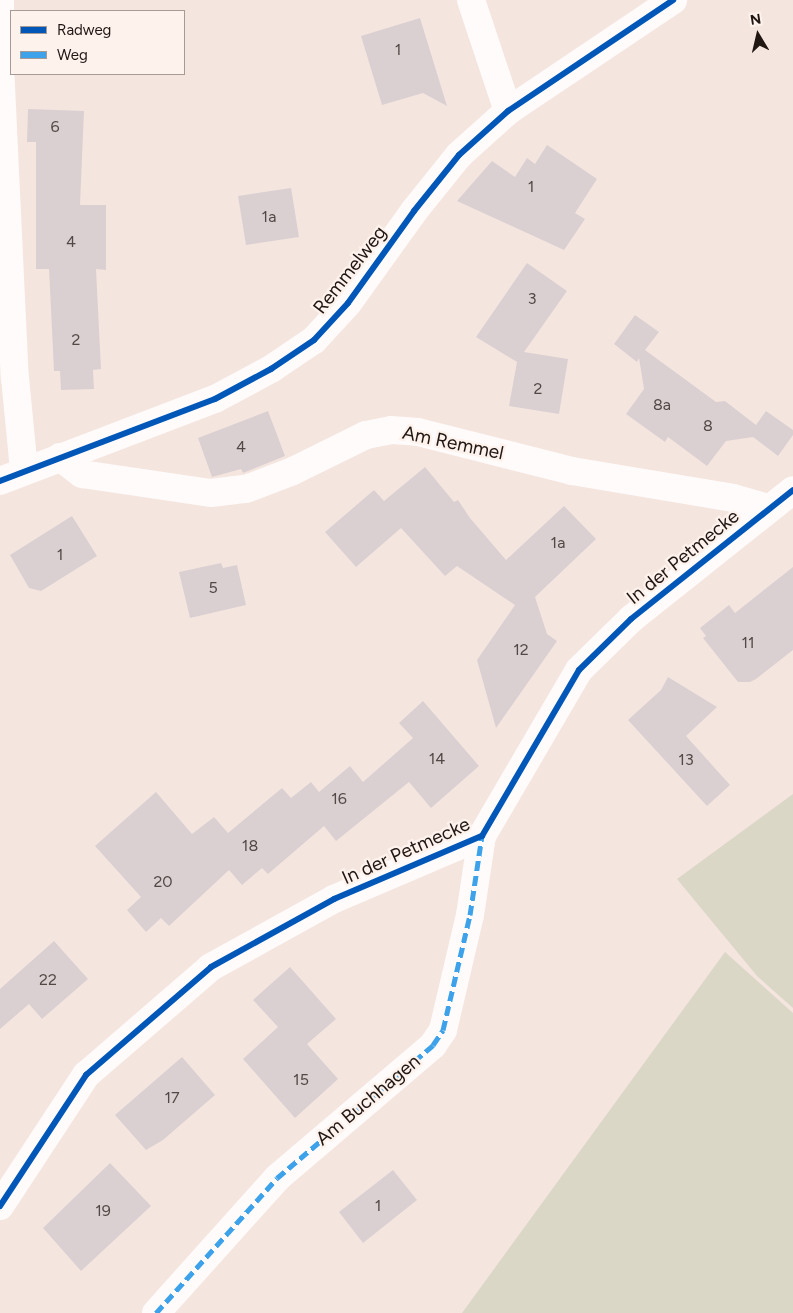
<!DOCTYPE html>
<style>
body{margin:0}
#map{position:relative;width:793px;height:1313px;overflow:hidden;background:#f5e5df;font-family:Figtree,sans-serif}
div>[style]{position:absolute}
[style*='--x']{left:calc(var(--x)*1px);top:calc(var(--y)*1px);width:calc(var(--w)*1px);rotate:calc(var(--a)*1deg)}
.green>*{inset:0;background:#dad7c7}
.building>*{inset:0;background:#dad0d2}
.street>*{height:28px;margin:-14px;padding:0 14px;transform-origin:14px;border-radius:14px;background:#fefbfa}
.quiet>*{height:5px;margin-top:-2.5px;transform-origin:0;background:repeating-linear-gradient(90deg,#3da2ea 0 10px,transparent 0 15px)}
.cycleway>*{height:6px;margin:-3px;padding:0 3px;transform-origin:3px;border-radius:3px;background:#0057b8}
span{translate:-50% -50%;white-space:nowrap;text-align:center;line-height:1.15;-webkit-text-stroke:4.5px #fef2ed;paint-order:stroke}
.number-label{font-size:16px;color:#524845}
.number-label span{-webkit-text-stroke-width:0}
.street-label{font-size:19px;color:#201612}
.legend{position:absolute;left:10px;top:10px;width:175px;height:65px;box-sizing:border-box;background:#fef2ed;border:1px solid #a59a95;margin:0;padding:6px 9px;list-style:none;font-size:15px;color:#201612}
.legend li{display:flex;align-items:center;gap:10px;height:25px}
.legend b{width:25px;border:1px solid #a59a95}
.north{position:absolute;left:733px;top:10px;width:50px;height:50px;-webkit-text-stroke:4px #fef2ed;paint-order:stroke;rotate:351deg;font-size:14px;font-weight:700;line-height:20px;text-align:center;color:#201612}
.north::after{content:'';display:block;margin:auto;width:18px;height:22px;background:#201612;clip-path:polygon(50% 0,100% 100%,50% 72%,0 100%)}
</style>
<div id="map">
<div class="green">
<i style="clip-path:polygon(793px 794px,793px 1008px,757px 976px,677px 879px)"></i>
<i style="clip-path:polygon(725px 952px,793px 1013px,793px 1313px,462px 1313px)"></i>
</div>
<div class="building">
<i style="clip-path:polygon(420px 18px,447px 106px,423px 93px,382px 105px,361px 36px)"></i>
<i style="clip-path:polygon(28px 109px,84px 111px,80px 205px,106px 205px,106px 270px,96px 269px,101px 369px,93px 370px,94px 389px,61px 390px,60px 371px,54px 371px,49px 269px,36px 269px,36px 142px,27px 142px)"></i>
<i style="clip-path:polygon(547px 145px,597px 179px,575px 213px,585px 219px,564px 250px,457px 201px,492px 161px,515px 177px,527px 158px,535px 164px)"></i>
<i style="clip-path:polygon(291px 188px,299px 237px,246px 245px,238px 196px)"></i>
<i style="clip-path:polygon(527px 263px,567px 291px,524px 352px,568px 359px,559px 414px,509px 406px,517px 362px,476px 337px)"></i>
<i style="clip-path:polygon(635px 315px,659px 332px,645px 350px,716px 402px,725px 401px,756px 425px,766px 411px,793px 430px,793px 435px,778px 456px,753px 437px,726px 441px,707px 466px,668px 437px,665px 442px,626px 414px,644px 389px,639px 358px,637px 362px,614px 344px)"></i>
<i style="clip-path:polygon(268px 411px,285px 456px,243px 473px,241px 469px,212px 477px,198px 438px)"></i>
<i style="clip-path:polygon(425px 467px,454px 502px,458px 500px,470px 518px,506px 560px,564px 506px,596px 539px,535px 597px,547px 634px,557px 641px,496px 728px,477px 660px,515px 605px,457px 566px,445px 576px,401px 528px,356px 567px,325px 532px,374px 490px,384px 501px)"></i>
<i style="clip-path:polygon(72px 516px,97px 556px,41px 591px,29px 588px,10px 555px)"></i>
<i style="clip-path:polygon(221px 563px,223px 568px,237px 565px,246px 605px,190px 618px,179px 572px)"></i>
<i style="clip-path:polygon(793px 567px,793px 650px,756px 679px,750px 682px,738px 682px,703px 638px,706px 636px,700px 628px,729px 605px,735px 613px)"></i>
<i style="clip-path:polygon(668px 677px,717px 707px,686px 736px,730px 785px,707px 806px,628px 720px,661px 690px)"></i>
<i style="clip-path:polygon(423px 701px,479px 766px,431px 808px,409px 782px,336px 841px,324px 826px,268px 874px,262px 868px,242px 885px,229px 870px,169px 926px,161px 918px,146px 932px,127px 910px,141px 897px,95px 846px,156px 792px,192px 834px,214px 817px,228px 833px,282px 788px,291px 798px,311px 782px,319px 792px,350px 766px,363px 782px,413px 738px,399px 723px)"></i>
<i style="clip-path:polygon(54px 941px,88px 979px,42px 1019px,29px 1004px,0 1029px,0 989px)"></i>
<i style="clip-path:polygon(290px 967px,336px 1019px,307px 1044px,338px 1079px,295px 1118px,243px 1059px,278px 1027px,253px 1000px)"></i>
<i style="clip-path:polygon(182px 1057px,215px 1095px,163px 1140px,146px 1150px,115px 1115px)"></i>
<i style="clip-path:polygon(110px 1163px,151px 1206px,81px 1271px,43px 1228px)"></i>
<i style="clip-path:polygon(393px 1170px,417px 1200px,363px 1243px,339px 1212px)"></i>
</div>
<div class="street">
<i style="--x:0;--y:0;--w:65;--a:90"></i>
<i style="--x:0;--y:65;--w:313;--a:87.3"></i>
<i style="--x:15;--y:378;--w:92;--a:84.4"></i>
<i style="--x:471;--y:0;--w:117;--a:71.6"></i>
<i style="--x:60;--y:457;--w:28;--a:38"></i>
<i style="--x:82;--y:474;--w:130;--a:8.4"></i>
<i style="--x:211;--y:493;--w:35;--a:-7"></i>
<i style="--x:246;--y:489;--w:50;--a:-21"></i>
<i style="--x:293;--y:471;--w:81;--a:-26.3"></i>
<i style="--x:366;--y:435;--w:25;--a:-11"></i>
<i style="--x:391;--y:430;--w:27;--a:4"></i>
<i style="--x:418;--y:432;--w:159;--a:14.2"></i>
<i style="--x:572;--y:471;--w:163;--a:9.5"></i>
<i style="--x:733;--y:498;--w:37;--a:16"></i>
<i style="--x:0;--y:481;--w:230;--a:-20.9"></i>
<i style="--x:215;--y:399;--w:64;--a:-28.2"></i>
<i style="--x:271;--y:369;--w:52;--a:-34"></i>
<i style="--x:314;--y:340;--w:50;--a:-47.4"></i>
<i style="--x:348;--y:303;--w:113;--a:-54.3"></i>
<i style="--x:414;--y:211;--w:72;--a:-51.2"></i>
<i style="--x:459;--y:155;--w:66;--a:-41.9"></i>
<i style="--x:508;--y:111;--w:199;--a:-33.9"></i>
<i style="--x:0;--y:1206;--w:157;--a:-56.7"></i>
<i style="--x:86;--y:1075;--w:165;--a:-40.8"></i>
<i style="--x:211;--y:967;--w:141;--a:-28.9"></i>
<i style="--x:334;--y:899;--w:161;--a:-23.1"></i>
<i style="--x:482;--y:836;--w:192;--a:-59.7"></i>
<i style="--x:579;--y:670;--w:73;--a:-44.4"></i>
<i style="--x:631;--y:619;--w:207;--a:-38.5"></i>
<i style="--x:156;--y:1313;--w:181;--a:-48.1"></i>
<i style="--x:277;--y:1178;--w:205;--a:-40.4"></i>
<i style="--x:433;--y:1045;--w:18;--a:-56"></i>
<i style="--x:443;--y:1030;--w:118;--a:-76.8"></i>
<i style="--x:470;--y:915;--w:80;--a:-81.4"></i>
</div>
<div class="quiet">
<i style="--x:156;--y:1313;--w:181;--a:-48.1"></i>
<i style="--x:277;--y:1178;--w:205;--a:-40.4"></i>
<i style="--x:433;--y:1045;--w:18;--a:-56"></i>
<i style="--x:443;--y:1030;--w:118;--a:-76.8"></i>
<i style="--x:470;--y:915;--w:80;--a:-81.4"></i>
</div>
<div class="cycleway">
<i style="--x:0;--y:481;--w:230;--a:-20.9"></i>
<i style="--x:215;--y:399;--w:64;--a:-28.2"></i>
<i style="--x:271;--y:369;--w:52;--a:-34"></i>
<i style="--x:314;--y:340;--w:50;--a:-47.4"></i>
<i style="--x:348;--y:303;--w:113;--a:-54.3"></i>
<i style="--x:414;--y:211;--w:72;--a:-51.2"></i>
<i style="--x:459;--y:155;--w:66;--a:-41.9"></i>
<i style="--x:508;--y:111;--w:199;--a:-33.9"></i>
<i style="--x:0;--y:1206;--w:157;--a:-56.7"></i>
<i style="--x:86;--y:1075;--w:165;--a:-40.8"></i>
<i style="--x:211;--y:967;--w:141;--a:-28.9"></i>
<i style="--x:334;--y:899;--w:161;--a:-23.1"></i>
<i style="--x:482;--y:836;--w:192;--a:-59.7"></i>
<i style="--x:579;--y:670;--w:73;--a:-44.4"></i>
<i style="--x:631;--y:619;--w:207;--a:-38.5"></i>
</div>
<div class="number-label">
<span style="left:398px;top:50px">1</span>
<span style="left:55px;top:127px">6</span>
<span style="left:531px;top:187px">1</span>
<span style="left:269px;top:217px">1a</span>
<span style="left:71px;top:242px">4</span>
<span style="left:532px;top:299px">3</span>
<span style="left:76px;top:340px">2</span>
<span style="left:538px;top:389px">2</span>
<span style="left:662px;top:405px">8a</span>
<span style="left:708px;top:426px">8</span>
<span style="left:241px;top:447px">4</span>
<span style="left:558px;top:543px">1a</span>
<span style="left:60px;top:555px">1</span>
<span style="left:213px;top:588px">5</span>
<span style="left:748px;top:643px">11</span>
<span style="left:521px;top:650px">12</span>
<span style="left:437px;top:759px">14</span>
<span style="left:686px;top:760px">13</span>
<span style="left:339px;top:799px">16</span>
<span style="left:250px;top:846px">18</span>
<span style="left:163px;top:882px">20</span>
<span style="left:48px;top:980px">22</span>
<span style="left:301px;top:1080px">15</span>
<span style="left:172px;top:1098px">17</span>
<span style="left:378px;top:1206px">1</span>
<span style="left:103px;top:1211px">19</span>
</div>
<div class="street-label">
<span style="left:350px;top:270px;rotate:-52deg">Remmelweg</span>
<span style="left:453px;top:443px;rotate:12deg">Am Remmel</span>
<span style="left:683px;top:557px;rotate:-39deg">In der Petmecke</span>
<span style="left:406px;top:851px;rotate:-24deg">In der Petmecke</span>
<span style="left:368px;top:1100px;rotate:-40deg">Am Buchhagen</span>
</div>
<ul class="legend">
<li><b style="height:6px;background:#0057b8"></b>Radweg</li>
<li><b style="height:6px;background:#3da2ea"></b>Weg</li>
</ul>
<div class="north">N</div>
</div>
